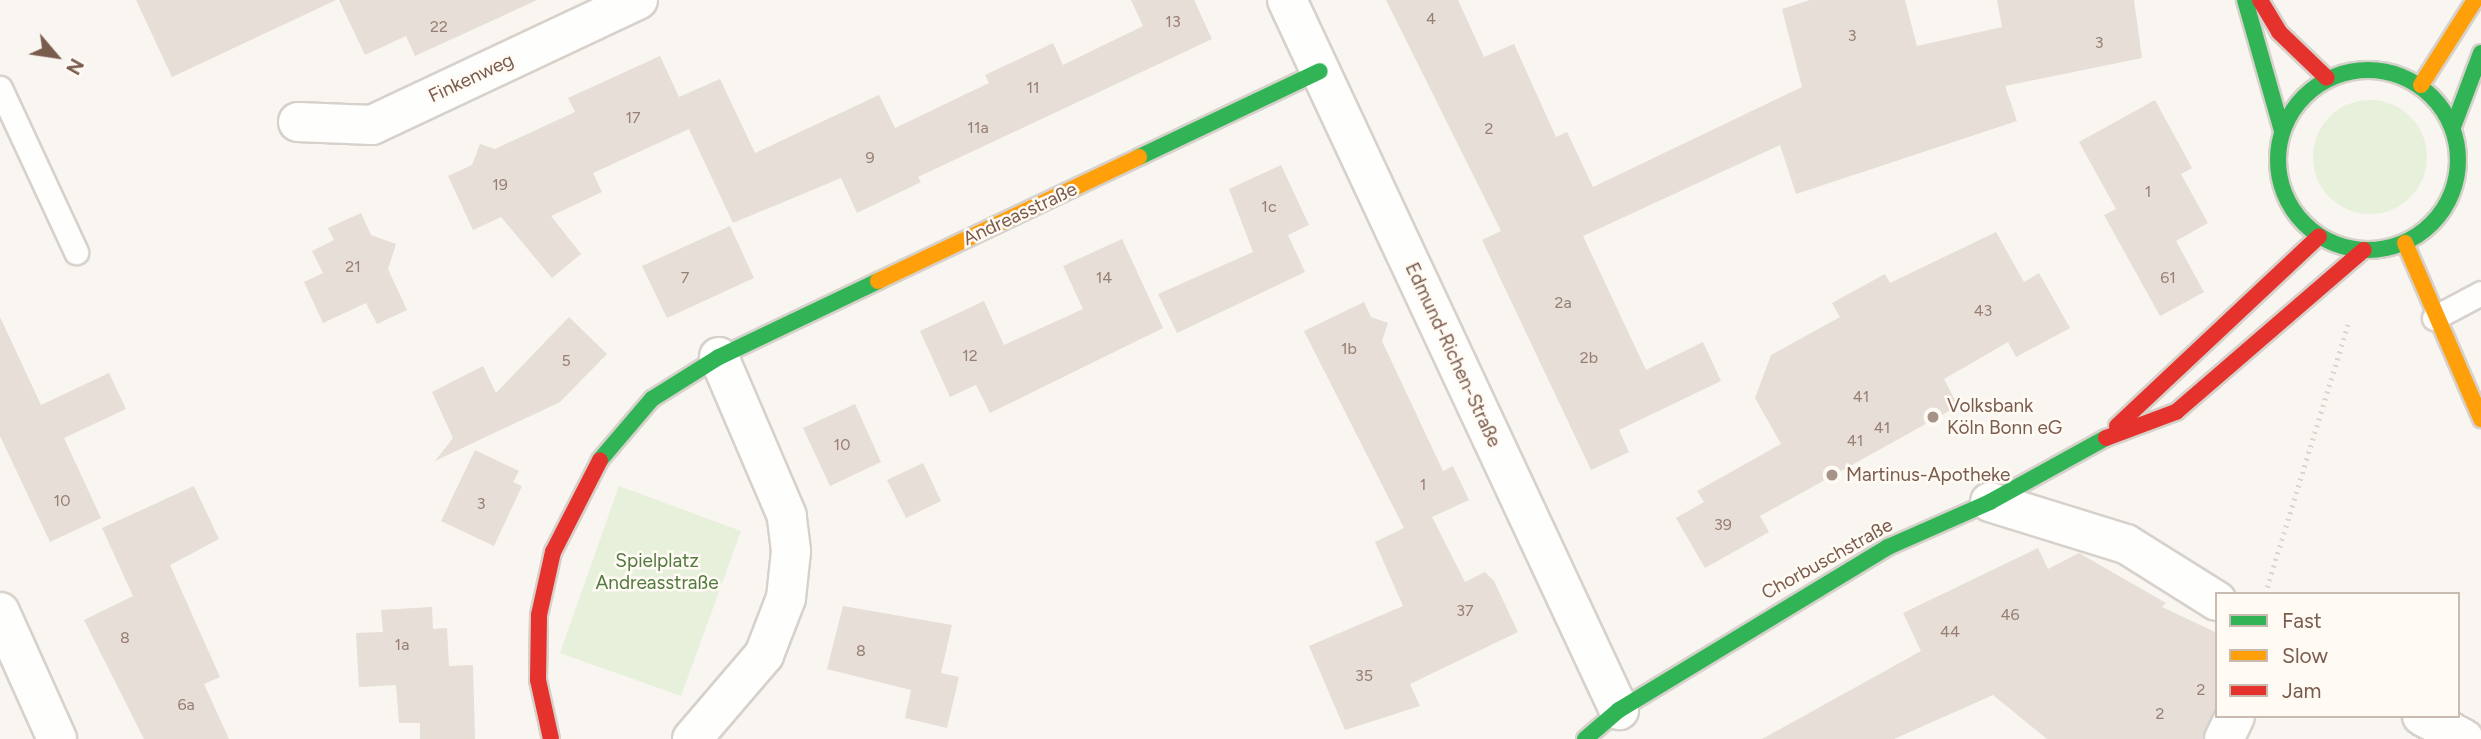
<!DOCTYPE html>
<meta charset="utf-8">
<style>
body{margin:0}
#map{position:relative;width:2481px;height:739px;overflow:hidden;background:#f9f5f0;font-family:Figtree,sans-serif}
div>[style]{position:absolute}
[style*='--x']{left:calc(var(--x)*1px);top:calc(var(--y)*1px);width:calc(var(--w)*1px);rotate:calc(var(--a)*1deg)}
.green>*{inset:0;background:#e7f0db}
.round{border-radius:50%}
.building>*{inset:0;background:#e6ded7}
.path>*{height:4.5px;margin-top:-2.25px;transform-origin:0;background:repeating-linear-gradient(90deg,#dcd5d0 0 2px,transparent 0 7px)}
.roads{filter:drop-shadow(2px 0 #d7d1cb) drop-shadow(-2px 0 #d7d1cb) drop-shadow(0 2px #d7d1cb) drop-shadow(0 -2px #d7d1cb)}
.lane>*{height:23px;margin:-11.5px;padding:0 11.5px;transform-origin:11.5px;border-radius:11.5px;background:#fefefd}
.street>*{height:38px;margin:-19px;padding:0 19px;transform-origin:19px;border-radius:19px;background:#fefefd}
.fast>*{height:16px;margin:-8px;padding:0 8px;transform-origin:8px;border-radius:8px;background:#30b455}
.fast>.ring{margin:-8px;padding:0;box-sizing:content-box;background:none;border:16px solid #30b455;border-radius:50%}
.slow>*{height:16px;margin:-8px;padding:0 8px;transform-origin:8px;border-radius:8px;background:#ff9f0a}
.jam>*{height:16px;margin:-8px;padding:0 8px;transform-origin:8px;border-radius:8px;background:#e5322d}
.dots>*{width:19px;height:19px;translate:-50% -50%;box-sizing:border-box;border:4px solid #fffaf3;border-radius:50%}
span{translate:-50% -50%;white-space:nowrap;text-align:center;line-height:1.15;-webkit-text-stroke:5px #fffaf3;paint-order:stroke}
.number-label{font-size:16px;color:#977e72}
.number-label span{-webkit-text-stroke-width:0}
.street-label{font-size:19px;color:#7a5c4d}
.poi-label{font-size:19px;color:#7a5c4d}
.left{translate:0 -50%;text-align:left}
.park-label{font-size:19px;color:#537a41}
.legend{position:absolute;left:2215px;top:592px;width:245px;height:126px;box-sizing:border-box;background:#fffaf3;border:2px solid #cabbb1;margin:0;padding:9px 12px;list-style:none;font-size:21px;color:#7a5c4d}
.legend li{display:flex;align-items:center;gap:14px;height:35px}
.legend b{width:35px;border:2px solid #cabbb1}
.north{position:absolute;left:21px;top:21px;width:70px;height:70px;-webkit-text-stroke:5px #fffaf3;paint-order:stroke;rotate:119deg;font-size:19px;font-weight:700;line-height:28px;text-align:center;color:#7a5c4d}
.north::after{content:'';display:block;margin:auto;width:24px;height:32px;background:#7a5c4d;clip-path:polygon(50% 0,100% 100%,50% 72%,0 100%)}
</style>
<div id="map">
<div class="green">
<i class="round" style="left:2313px;top:100px;width:114px;height:114px"></i>
<i style="clip-path:polygon(619px 486px,741px 531px,681px 696px,560px 653px)"></i>
</div>
<div class="building">
<i style="clip-path:polygon(136px 0,336px 0,172px 77px)"></i>
<i style="clip-path:polygon(339px 0,537px 0,415px 56px,406px 36px,365px 55px)"></i>
<i style="clip-path:polygon(1131px 0,1194px 0,1212px 39px,918px 177px,921px 182px,857px 213px,841px 178px,733px 223px,689px 129px,593px 173px,602px 192px,551px 216px,581px 254px,552px 278px,501px 217px,473px 230px,448px 176px,472px 165px,480px 144px,495px 149px,575px 112px,568px 98px,660px 56px,679px 97px,720px 79px,755px 153px,879px 95px,895px 128px,989px 83px,985px 75px,1053px 43px,1063px 65px,1143px 26px)"></i>
<i style="clip-path:polygon(1386px 0,1458px 0,1484px 57px,1514px 44px,1556px 137px,1567px 132px,1593px 187px,1802px 87px,1782px 9px,1810px 0,1905px 0,1917px 46px,2002px 27px,1997px 0,2134px 0,2142px 58px,2005px 86px,2017px 121px,1796px 194px,1780px 145px,1583px 236px,1646px 370px,1703px 342px,1721px 381px,1619px 430px,1629px 452px,1591px 470px,1482px 240px,1501px 231px)"></i>
<i style="clip-path:polygon(2155px 100px,2192px 168px,2181px 174px,2208px 223px,2176px 241px,2204px 292px,2160px 316px,2104px 215px,2116px 209px,2079px 142px)"></i>
<i style="clip-path:polygon(1281px 165px,1309px 225px,1288px 235px,1305px 272px,1177px 333px,1158px 294px,1253px 252px,1229px 189px)"></i>
<i style="clip-path:polygon(361px 213px,371px 235px,396px 244px,388px 269px,407px 310px,377px 324px,366px 303px,323px 323px,304px 282px,323px 273px,312px 251px,334px 240px,328px 228px)"></i>
<i style="clip-path:polygon(730px 226px,754px 278px,667px 318px,642px 266px)"></i>
<i style="clip-path:polygon(1996px 232px,2024px 282px,2039px 273px,2070px 328px,2016px 357px,2008px 342px,1944px 379px,1958px 406px,1760px 516px,1769px 532px,1705px 568px,1676px 518px,1704px 502px,1697px 491px,1781px 444px,1755px 398px,1771px 355px,1840px 317px,1832px 303px,1885px 274px,1890px 283px)"></i>
<i style="clip-path:polygon(1122px 239px,1163px 328px,990px 413px,976px 385px,950px 397px,920px 331px,984px 301px,1004px 345px,1083px 309px,1063px 266px)"></i>
<i style="clip-path:polygon(1364px 302px,1371px 317px,1388px 323px,1382px 341px,1443px 471px,1453px 466px,1469px 500px,1432px 517px,1465px 582px,1485px 572px,1494px 581px,1518px 632px,1410px 684px,1420px 706px,1345px 730px,1309px 646px,1403px 606px,1375px 542px,1404px 528px,1304px 331px)"></i>
<i style="clip-path:polygon(0 317px,41px 405px,109px 373px,126px 409px,64px 438px,101px 518px,50px 542px,0 436px)"></i>
<i style="clip-path:polygon(569px 317px,607px 354px,560px 402px,435px 461px,453px 438px,432px 392px,483px 366px,496px 393px)"></i>
<i style="clip-path:polygon(855px 404px,881px 462px,830px 486px,803px 428px)"></i>
<i style="clip-path:polygon(475px 450px,519px 471px,513px 482px,522px 486px,494px 546px,441px 521px)"></i>
<i style="clip-path:polygon(923px 463px,941px 501px,906px 518px,887px 480px)"></i>
<i style="clip-path:polygon(194px 486px,219px 539px,170px 565px,220px 677px,204px 684px,229px 739px,144px 739px,84px 620px,133px 596px,102px 528px)"></i>
<i style="clip-path:polygon(2038px 548px,2048px 569px,2079px 553px,2166px 603px,2162px 607px,2217px 633px,2217px 705px,2202px 739px,2047px 739px,1993px 695px,1894px 739px,1762px 739px,1921px 651px,1903px 613px)"></i>
<i style="clip-path:polygon(843px 606px,952px 625px,941px 673px,959px 677px,947px 728px,905px 718px,911px 690px,827px 669px)"></i>
<i style="clip-path:polygon(432px 607px,433px 629px,447px 628px,449px 666px,473px 665px,475px 739px,420px 739px,420px 723px,399px 723px,396px 685px,359px 687px,356px 633px,383px 632px,381px 610px)"></i>
</div>
<div class="path">
<i style="--x:2265;--y:594;--w:286;--a:-72.9"></i>
</div>
<div class="roads">
<div class="lane">
<i style="--x:0;--y:88;--w:181;--a:65.1"></i>
<i style="--x:2434;--y:318;--w:53;--a:-28"></i>
</div>
<div class="street">
<i style="--x:1287;--y:0;--w:784;--a:64.94"></i>
<i style="--x:298;--y:122;--w:74;--a:2.3"></i>
<i style="--x:372;--y:125;--w:294;--a:-25.2"></i>
<i style="--x:1990;--y:502;--w:142;--a:17.2"></i>
<i style="--x:2126;--y:544;--w:107;--a:32.1"></i>
<i style="--x:0;--y:612;--w:139;--a:65.8"></i>
<i style="--x:2422;--y:716;--w:48;--a:28.7"></i>
<i style="--x:692;--y:739;--w:111;--a:-49.4"></i>
<i style="--x:764;--y:655;--w:61;--a:-68.9"></i>
<i style="--x:786;--y:598;--w:47;--a:-83.9"></i>
<i style="--x:791;--y:551;--w:35;--a:-97"></i>
<i style="--x:787;--y:516;--w:173;--a:-113.2"></i>
<i style="--x:2224;--y:739;--w:25;--a:-64"></i>
</div>
<div class="fast">
<i style="--x:2245;--y:0;--w:136;--a:74.2"></i>
<i class="ring" style="left:2278px;top:70px;width:164px;height:164px"></i>
<i style="--x:2453;--y:127;--w:79;--a:-69.3"></i>
<i style="--x:1139;--y:157;--w:200;--a:-25.4"></i>
<i style="--x:600;--y:460;--w:80;--a:-49.6"></i>
<i style="--x:652;--y:399;--w:79;--a:-32.1"></i>
<i style="--x:719;--y:357;--w:176;--a:-25.5"></i>
<i style="--x:1585;--y:739;--w:45;--a:-40.5"></i>
<i style="--x:1619;--y:710;--w:315;--a:-31.2"></i>
<i style="--x:1888;--y:547;--w:111;--a:-23.8"></i>
<i style="--x:1990;--y:502;--w:132;--a:-28.9"></i>
</div>
<div class="slow">
<i style="--x:2421;--y:85;--w:101;--a:-57.6"></i>
<i style="--x:2405;--y:243;--w:192;--a:66.6"></i>
<i style="--x:878;--y:281;--w:289;--a:-25.4"></i>
</div>
<div class="jam">
<i style="--x:2260;--y:0;--w:37;--a:59"></i>
<i style="--x:2279;--y:32;--w:66;--a:43.8"></i>
<i style="--x:2117;--y:426;--w:277;--a:-43.2"></i>
<i style="--x:2106;--y:438;--w:75;--a:-20.4"></i>
<i style="--x:2176;--y:412;--w:248;--a:-40.8"></i>
<i style="--x:551;--y:739;--w:60;--a:-102.4"></i>
<i style="--x:538;--y:680;--w:65;--a:-89.1"></i>
<i style="--x:539;--y:615;--w:65;--a:-77.5"></i>
<i style="--x:553;--y:552;--w:103;--a:-62.9"></i>
</div>
</div>
<div class="dots">
<i style="left:1933px;top:417px;background:#a69286"></i>
<i style="left:1832px;top:475px;background:#a69286"></i>
</div>
<div class="number-label">
<span style="left:1431px;top:19px">4</span>
<span style="left:1173px;top:22px">13</span>
<span style="left:439px;top:27px">22</span>
<span style="left:1852px;top:36px">3</span>
<span style="left:2099px;top:43px">3</span>
<span style="left:1033px;top:88px">11</span>
<span style="left:633px;top:118px">17</span>
<span style="left:978px;top:128px">11a</span>
<span style="left:1489px;top:129px">2</span>
<span style="left:870px;top:158px">9</span>
<span style="left:500px;top:185px">19</span>
<span style="left:2148px;top:192px">1</span>
<span style="left:1269px;top:207px">1c</span>
<span style="left:353px;top:267px">21</span>
<span style="left:685px;top:278px">7</span>
<span style="left:1104px;top:278px">14</span>
<span style="left:2168px;top:278px">61</span>
<span style="left:1563px;top:303px">2a</span>
<span style="left:1983px;top:311px">43</span>
<span style="left:1349px;top:349px">1b</span>
<span style="left:970px;top:356px">12</span>
<span style="left:1589px;top:358px">2b</span>
<span style="left:566px;top:361px">5</span>
<span style="left:1861px;top:397px">41</span>
<span style="left:1882px;top:428px">41</span>
<span style="left:1855px;top:441px">41</span>
<span style="left:842px;top:445px">10</span>
<span style="left:1423px;top:485px">1</span>
<span style="left:62px;top:501px">10</span>
<span style="left:481px;top:504px">3</span>
<span style="left:1723px;top:525px">39</span>
<span style="left:1465px;top:611px">37</span>
<span style="left:2010px;top:615px">46</span>
<span style="left:1950px;top:632px">44</span>
<span style="left:125px;top:638px">8</span>
<span style="left:402px;top:645px">1a</span>
<span style="left:861px;top:651px">8</span>
<span style="left:1364px;top:676px">35</span>
<span style="left:2201px;top:690px">2</span>
<span style="left:186px;top:705px">6a</span>
<span style="left:2160px;top:714px">2</span>
</div>
<div class="street-label">
<span style="left:471px;top:78px;rotate:-25deg">Finkenweg</span>
<span style="left:1020px;top:214px;rotate:-25deg">Andreasstraße</span>
<span style="left:1453px;top:355px;rotate:65deg">Edmund-Richen-Straße</span>
<span style="left:1827px;top:559px;rotate:-29deg">Chorbuschstraße</span>
</div>
<div class="poi-label">
<span class="left" style="left:1947px;top:417px">Volksbank<br>Köln Bonn eG</span>
<span class="left" style="left:1846px;top:475px">Martinus-Apotheke</span>
</div>
<div class="park-label">
<span style="left:657px;top:572px">Spielplatz<br>Andreasstraße</span>
</div>
<ul class="legend">
<li><b style="height:9px;background:#30b455"></b>Fast</li>
<li><b style="height:9px;background:#ff9f0a"></b>Slow</li>
<li><b style="height:9px;background:#e5322d"></b>Jam</li>
</ul>
<div class="north">N</div>
</div>
